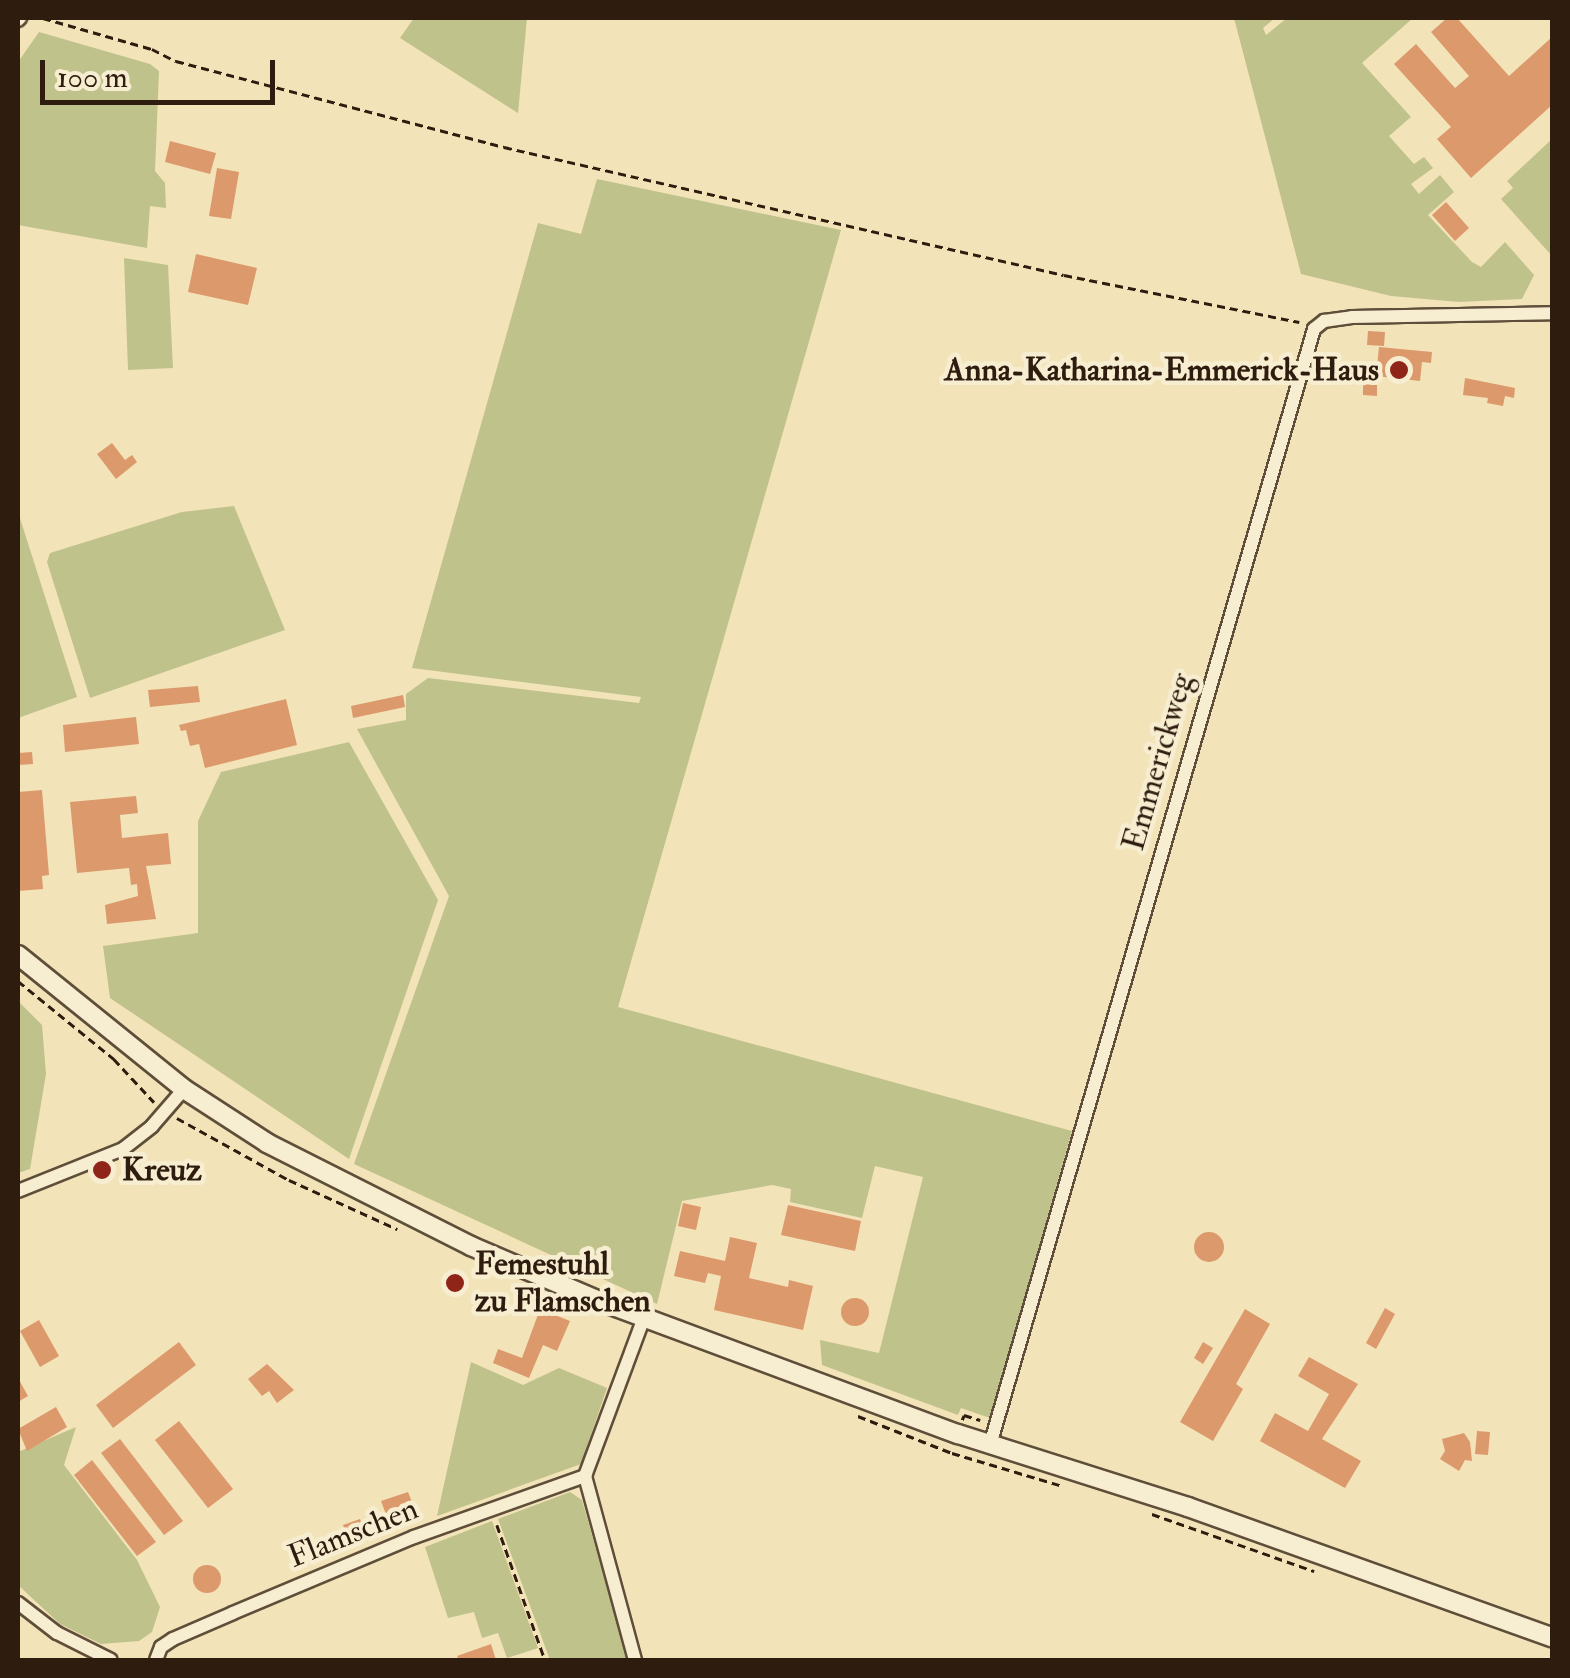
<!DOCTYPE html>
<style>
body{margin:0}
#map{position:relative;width:1570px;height:1678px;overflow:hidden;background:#f3e3b8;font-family:"IM FELL Double Pica",serif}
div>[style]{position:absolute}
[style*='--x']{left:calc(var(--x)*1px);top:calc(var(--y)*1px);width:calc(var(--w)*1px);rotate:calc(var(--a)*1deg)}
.green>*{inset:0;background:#c0c28b}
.building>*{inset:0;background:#dc996c}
.round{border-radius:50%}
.path>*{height:2.5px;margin-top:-1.25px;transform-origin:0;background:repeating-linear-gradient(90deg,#2e1c0f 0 8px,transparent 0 13px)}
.roads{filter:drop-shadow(2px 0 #5f4e39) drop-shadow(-2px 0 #5f4e39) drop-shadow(0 2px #5f4e39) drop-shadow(0 -2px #5f4e39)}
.minor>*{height:12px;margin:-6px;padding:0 6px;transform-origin:6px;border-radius:6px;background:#f7edd1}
.secondary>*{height:18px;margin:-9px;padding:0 9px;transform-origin:9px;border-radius:9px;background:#f7edd1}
.dots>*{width:28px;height:28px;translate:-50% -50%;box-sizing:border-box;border:5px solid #f7edd1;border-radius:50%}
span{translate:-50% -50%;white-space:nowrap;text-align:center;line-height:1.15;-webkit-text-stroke:9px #f7edd1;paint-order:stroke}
.poi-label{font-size:32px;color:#2e1c0f;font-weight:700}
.right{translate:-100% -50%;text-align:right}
.left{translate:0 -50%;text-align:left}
.street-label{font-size:32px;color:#2e1c0f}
.frame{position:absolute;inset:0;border:20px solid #2e1c0f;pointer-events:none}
.scale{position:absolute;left:40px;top:60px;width:235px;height:45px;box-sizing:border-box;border:5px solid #2e1c0f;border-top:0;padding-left:12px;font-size:30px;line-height:35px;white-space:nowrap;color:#2e1c0f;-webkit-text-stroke:8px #f7edd1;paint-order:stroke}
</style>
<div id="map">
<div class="green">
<i style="clip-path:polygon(414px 18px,527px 18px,518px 113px,400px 38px)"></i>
<i style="clip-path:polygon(1234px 18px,1275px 18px,1263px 28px,1266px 35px,1287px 18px,1413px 18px,1362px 63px,1411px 117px,1389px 136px,1414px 164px,1424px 157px,1433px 168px,1411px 184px,1419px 194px,1440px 175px,1454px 192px,1428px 215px,1472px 262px,1481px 267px,1505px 242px,1534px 275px,1522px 299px,1459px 302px,1391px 296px,1301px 274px)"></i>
<i style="clip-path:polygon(39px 32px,150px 64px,159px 71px,155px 171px,165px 183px,166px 208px,150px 206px,147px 248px,18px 225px,18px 62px)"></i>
<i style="clip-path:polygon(1552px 139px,1552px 256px,1501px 199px,1513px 188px,1507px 181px)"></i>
<i style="clip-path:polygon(597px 179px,841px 230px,618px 1007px,1072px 1131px,990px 1418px,961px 1408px,958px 1415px,822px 1365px,820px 1340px,879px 1353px,923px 1177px,875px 1166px,862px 1218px,790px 1202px,791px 1189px,772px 1185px,682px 1201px,657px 1304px,354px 1164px,449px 896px,357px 729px,406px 720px,406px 694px,428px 678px,639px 703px,641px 697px,412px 668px,538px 223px,581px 234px)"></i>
<i style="clip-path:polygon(124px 258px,168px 265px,173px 368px,128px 370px)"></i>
<i style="clip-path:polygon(234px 506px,285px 630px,90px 698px,47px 562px,50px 553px,182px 512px)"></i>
<i style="clip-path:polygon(18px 512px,77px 697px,18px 718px)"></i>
<i style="clip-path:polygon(349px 742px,438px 900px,349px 1159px,110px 998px,103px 946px,198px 933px,198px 821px,221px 772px)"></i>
<i style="clip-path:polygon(18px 1001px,42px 1025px,46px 1074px,30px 1169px,18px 1173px)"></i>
<i style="clip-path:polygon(471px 1362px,523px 1385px,559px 1368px,607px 1388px,581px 1464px,437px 1516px)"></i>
<i style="clip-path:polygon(76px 1427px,64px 1465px,137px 1560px,160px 1607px,152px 1632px,139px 1641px,101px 1644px,60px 1624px,18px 1585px,18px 1452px)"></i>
<i style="clip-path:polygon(570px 1492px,582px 1500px,628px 1660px,550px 1660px,498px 1519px)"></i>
<i style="clip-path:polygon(492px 1521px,538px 1648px,507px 1658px,498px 1633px,482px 1638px,474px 1612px,448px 1618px,425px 1547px)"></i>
</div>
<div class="building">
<i style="clip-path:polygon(1447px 18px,1457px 18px,1509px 76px,1552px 37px,1552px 105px,1471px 178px,1437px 139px,1451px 127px,1394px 64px,1416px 44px,1455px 88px,1469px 76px,1431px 32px)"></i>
<i style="clip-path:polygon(170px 141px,216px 153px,210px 174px,165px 162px)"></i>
<i style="clip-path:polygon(217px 168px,239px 172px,231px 219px,209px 216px)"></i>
<i style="clip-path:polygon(1446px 202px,1469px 228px,1455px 241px,1432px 215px)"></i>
<i style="clip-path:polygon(196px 254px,257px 268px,248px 305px,188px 292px)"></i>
<i style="clip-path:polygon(1368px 331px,1385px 332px,1384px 346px,1367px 345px)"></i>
<i style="clip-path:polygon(1379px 347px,1432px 352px,1431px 363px,1422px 362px,1420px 381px,1376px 376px)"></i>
<i style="clip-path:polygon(1465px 378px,1515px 388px,1514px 398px,1505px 396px,1503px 406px,1487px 403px,1488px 398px,1463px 395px)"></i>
<i style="clip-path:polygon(1363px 384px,1377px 385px,1377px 396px,1363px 395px)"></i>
<i style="clip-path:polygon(112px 443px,125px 460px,132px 455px,137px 462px,116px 479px,97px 454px)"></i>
<i style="clip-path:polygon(198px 686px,200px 702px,150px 707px,148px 690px)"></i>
<i style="clip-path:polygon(403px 695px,405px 707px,353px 718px,351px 706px)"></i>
<i style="clip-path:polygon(286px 699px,297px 745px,205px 768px,199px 744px,190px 746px,186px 730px,181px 731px,179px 725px)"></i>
<i style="clip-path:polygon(136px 717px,139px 744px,65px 752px,63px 725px)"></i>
<i style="clip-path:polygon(32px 752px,33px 764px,18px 765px,18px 753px)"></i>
<i style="clip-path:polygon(42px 790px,49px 875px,42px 876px,43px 889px,18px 891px,18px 792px)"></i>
<i style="clip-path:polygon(136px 796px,138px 813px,120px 815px,122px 838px,168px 833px,171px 864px,146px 866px,156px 919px,107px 924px,105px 905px,138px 896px,137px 884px,131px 885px,129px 868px,77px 873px,70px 802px)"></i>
<i style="clip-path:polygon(683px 1203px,701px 1207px,696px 1230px,678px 1226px)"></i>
<i style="clip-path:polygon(788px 1205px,861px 1221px,855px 1251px,781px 1235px)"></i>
<i class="round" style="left:1194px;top:1232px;width:30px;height:30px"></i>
<i style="clip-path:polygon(730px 1237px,757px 1243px,749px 1278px,788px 1287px,789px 1280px,813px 1286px,803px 1330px,714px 1310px,721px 1276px,708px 1273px,705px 1283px,674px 1276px,680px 1251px,725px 1261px)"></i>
<i class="round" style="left:841px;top:1298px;width:28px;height:28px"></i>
<i style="clip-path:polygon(1385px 1308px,1395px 1314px,1376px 1349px,1366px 1343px)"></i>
<i style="clip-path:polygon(540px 1309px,570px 1321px,557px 1351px,543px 1345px,529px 1378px,493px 1363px,498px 1349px,522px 1358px)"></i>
<i style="clip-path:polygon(1245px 1309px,1270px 1324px,1236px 1384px,1243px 1389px,1213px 1441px,1180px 1422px)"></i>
<i style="clip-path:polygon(39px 1320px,59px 1356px,40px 1367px,20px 1331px)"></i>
<i style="clip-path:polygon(179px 1342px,196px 1365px,113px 1428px,96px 1405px)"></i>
<i style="clip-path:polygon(1203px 1342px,1213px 1348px,1203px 1364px,1194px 1358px)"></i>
<i style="clip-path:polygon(1309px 1357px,1358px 1384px,1322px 1439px,1361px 1461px,1345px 1488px,1260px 1441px,1275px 1413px,1308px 1431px,1329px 1394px,1298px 1376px)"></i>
<i style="clip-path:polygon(267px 1364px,294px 1390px,277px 1403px,269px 1391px,262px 1396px,248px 1379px)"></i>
<i style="clip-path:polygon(18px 1378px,28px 1396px,18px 1402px)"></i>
<i style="clip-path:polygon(56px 1407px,67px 1427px,27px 1451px,18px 1429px)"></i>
<i style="clip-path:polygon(179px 1421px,233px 1489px,208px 1508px,155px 1440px)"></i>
<i style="clip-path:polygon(1477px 1431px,1490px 1432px,1488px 1455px,1475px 1454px)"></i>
<i style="clip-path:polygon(1464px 1433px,1470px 1442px,1472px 1461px,1465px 1460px,1459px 1471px,1440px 1459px,1445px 1451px,1442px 1439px)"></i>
<i style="clip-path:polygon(120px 1439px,183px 1521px,164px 1535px,101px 1453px)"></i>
<i style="clip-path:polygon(92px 1460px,156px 1542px,137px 1556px,74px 1475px)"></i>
<i style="clip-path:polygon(408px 1492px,417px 1515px,390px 1525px,381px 1501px)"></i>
<i style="clip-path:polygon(360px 1519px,366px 1534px,349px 1540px,343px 1525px)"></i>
<i class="round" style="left:193px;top:1565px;width:28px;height:28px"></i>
<i style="clip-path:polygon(491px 1644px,496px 1660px,459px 1660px,457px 1656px)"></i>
</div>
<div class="path">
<i style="--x:43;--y:18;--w:113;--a:15.9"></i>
<i style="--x:152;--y:49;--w:27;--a:27"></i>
<i style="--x:176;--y:61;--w:339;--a:14.7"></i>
<i style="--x:504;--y:147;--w:574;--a:12.88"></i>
<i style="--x:1064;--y:275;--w:240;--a:11.3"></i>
<i style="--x:18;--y:981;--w:124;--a:39.1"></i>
<i style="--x:114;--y:1059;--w:59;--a:47.1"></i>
<i style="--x:177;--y:1118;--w:128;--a:29"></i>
<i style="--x:289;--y:1180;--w:119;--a:24.4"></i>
<i style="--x:858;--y:1416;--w:101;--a:21.5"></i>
<i style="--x:952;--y:1453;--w:116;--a:16.6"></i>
<i style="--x:962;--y:1420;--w:5;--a:-68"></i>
<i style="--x:964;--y:1415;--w:17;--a:17"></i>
<i style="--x:1152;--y:1514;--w:172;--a:19.4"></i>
<i style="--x:497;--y:1525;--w:143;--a:70.4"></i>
</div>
<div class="roads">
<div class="minor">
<i style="--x:18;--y:20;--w:3;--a:-45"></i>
<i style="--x:18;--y:1191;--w:113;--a:-21.8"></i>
<i style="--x:123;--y:1149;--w:37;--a:-38"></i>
<i style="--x:152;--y:1126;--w:49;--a:-49.1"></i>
<i style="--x:990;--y:1445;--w:1162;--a:-73.81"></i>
<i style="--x:1314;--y:329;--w:13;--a:-39"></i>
<i style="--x:1324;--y:321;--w:28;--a:-8"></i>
<i style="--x:1352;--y:317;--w:200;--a:-1.1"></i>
<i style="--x:585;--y:1476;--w:191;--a:74.8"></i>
<i style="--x:18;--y:1603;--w:49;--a:37.6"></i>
<i style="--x:57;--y:1633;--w:60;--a:26.6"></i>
<i style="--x:156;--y:1660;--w:14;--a:-69"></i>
<i style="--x:161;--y:1647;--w:14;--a:-34"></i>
<i style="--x:173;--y:1639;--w:65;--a:-23.4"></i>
<i style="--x:233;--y:1613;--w:196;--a:-22.8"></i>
<i style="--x:414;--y:1537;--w:182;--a:-19.6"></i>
<i style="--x:585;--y:1476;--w:170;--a:-69.6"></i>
</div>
<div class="secondary">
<i style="--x:18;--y:955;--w:213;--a:38.9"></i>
<i style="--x:184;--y:1089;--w:99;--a:33"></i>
<i style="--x:267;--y:1143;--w:229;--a:26.8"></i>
<i style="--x:471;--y:1246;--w:137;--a:23.2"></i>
<i style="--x:597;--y:1300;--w:385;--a:20.4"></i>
<i style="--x:958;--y:1434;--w:241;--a:17.6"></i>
<i style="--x:1188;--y:1507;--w:387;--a:19.7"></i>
</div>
</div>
<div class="dots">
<i style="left:1399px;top:370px;background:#8f2418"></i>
<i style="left:102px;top:1170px;background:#8f2418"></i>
<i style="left:455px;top:1283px;background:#8f2418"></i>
</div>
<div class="poi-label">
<span class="right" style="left:1379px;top:370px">Anna-Katharina-Emmerick-Haus</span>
<span class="left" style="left:122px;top:1170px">Kreuz</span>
<span class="left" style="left:475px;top:1283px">Femestuhl<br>zu Flamschen</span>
</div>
<div class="street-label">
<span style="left:1158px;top:762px;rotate:-74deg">Emmerickweg</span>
<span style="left:353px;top:1533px;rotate:-22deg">Flamschen</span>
</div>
<div class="frame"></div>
<div class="scale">100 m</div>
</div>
